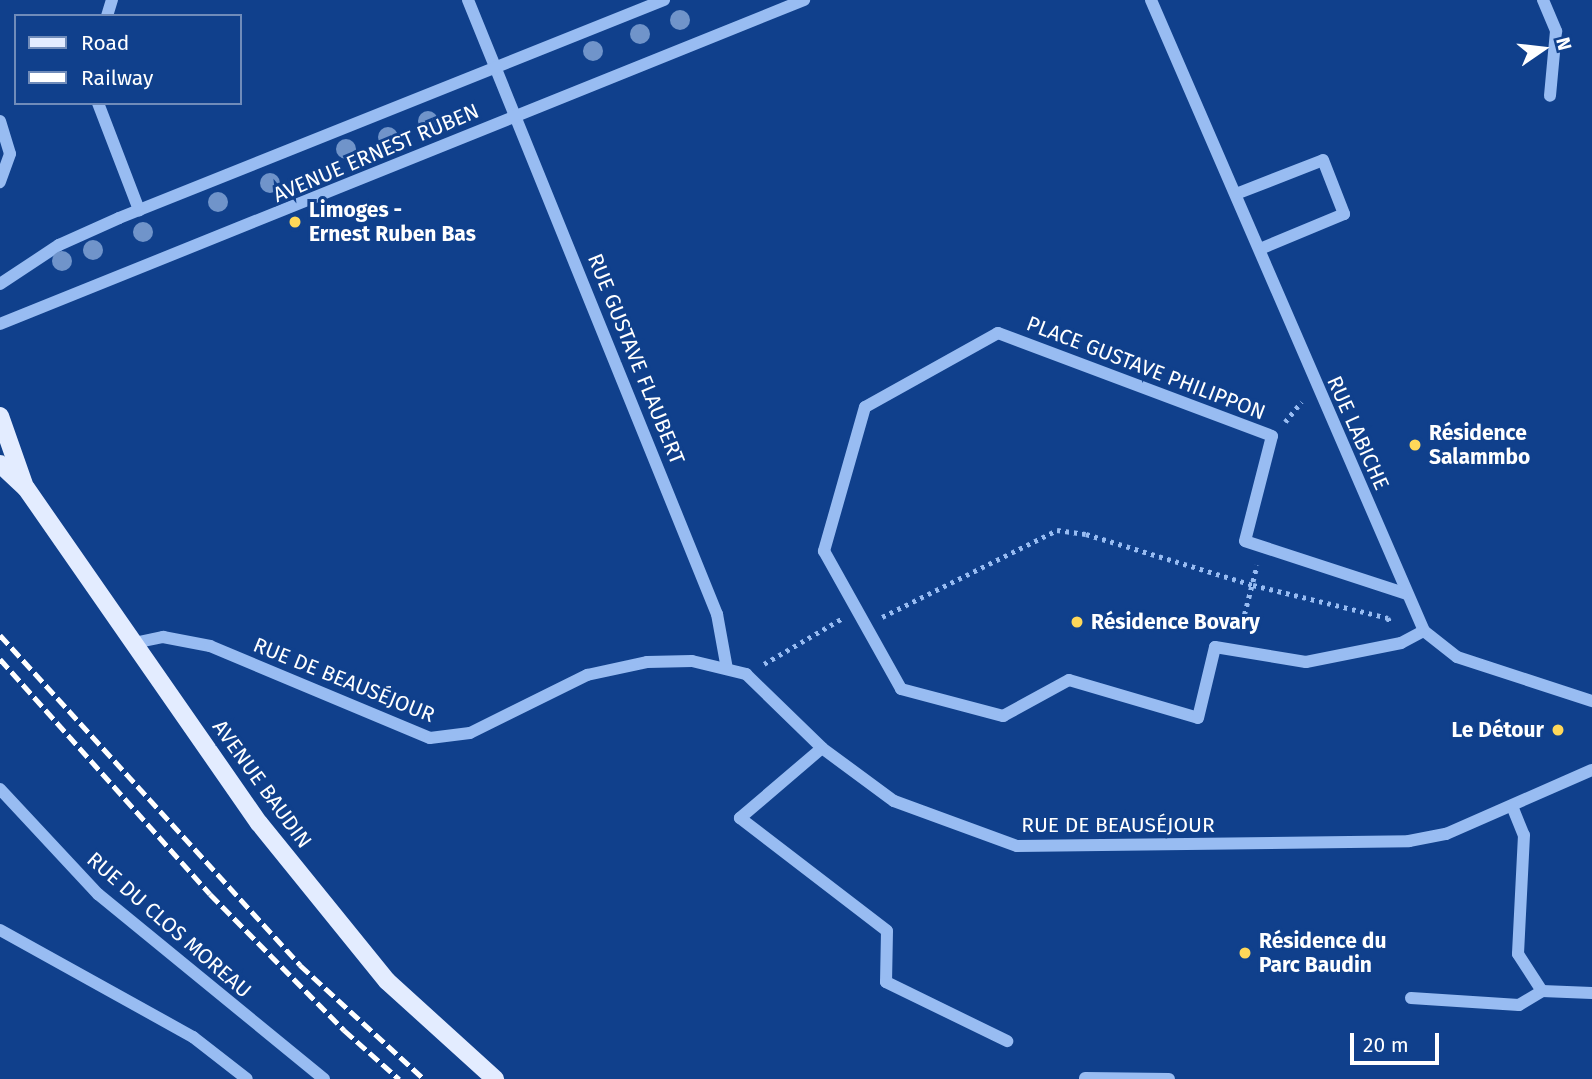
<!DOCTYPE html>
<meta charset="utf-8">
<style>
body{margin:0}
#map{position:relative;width:1592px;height:1079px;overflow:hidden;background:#10408c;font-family:"Fira Sans",sans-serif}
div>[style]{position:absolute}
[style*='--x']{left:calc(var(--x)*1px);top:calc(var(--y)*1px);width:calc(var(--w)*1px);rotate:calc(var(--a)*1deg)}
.path>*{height:4.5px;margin-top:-2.25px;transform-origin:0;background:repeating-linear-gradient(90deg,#98bcf2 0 3.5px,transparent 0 8.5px)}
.minor>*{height:12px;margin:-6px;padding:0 6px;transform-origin:6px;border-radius:6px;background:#98bcf2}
.major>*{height:18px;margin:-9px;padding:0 9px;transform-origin:9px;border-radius:9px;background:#e3ecff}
.rail>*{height:5px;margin-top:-2.5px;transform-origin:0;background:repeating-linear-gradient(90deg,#fff 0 12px,transparent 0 17px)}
.trees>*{width:20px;height:20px;margin:-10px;border-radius:50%;background:#7094ca}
.dots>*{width:19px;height:19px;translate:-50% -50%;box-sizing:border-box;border:4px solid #10408c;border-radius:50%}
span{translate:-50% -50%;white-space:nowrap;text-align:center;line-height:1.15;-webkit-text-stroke:6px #10408c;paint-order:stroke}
.street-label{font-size:21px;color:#fff}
.poi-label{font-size:21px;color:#fff;font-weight:700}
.left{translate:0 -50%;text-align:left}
.right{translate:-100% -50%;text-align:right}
.legend{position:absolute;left:14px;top:14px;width:228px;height:91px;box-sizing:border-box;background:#10408c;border:2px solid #708cba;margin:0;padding:9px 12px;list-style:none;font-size:21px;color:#fff}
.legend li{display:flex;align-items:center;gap:14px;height:35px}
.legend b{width:35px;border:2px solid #708cba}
.north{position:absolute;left:1508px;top:14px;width:70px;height:70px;-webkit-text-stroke:5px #10408c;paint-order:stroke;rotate:76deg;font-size:19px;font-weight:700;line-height:28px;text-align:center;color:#fff}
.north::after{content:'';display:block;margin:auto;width:24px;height:32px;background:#fff;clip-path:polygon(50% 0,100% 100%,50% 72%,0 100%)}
.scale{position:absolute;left:1350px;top:1033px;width:89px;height:32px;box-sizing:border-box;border:4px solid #fff;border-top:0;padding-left:9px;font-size:21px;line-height:24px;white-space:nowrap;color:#fff;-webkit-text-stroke:5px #10408c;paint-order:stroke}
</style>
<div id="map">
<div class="path">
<i style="--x:1285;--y:422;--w:26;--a:-51"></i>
<i style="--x:882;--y:617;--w:195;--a:-26.4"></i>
<i style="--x:1057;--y:530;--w:29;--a:8"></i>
<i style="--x:1086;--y:534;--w:175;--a:17"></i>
<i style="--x:1253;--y:585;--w:139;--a:13.7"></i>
<i style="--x:1388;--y:618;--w:7;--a:63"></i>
<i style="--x:1240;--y:631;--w:68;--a:-75.6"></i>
<i style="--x:764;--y:664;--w:89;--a:-30.3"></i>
</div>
<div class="minor">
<i style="--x:468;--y:0;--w:663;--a:67.93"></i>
<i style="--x:717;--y:614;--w:56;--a:79.7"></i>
<i style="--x:1151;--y:0;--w:688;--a:66.6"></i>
<i style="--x:1424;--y:631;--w:42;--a:38.2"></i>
<i style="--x:1457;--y:657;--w:142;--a:18.1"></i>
<i style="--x:1543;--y:0;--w:34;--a:67"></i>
<i style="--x:1556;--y:31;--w:65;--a:95.3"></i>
<i style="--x:107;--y:16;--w:17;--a:-73"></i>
<i style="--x:98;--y:103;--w:115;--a:69"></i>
<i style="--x:0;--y:121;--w:34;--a:73"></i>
<i style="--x:10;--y:154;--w:30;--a:110"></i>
<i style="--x:1236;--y:194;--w:93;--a:-21.3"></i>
<i style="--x:1323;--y:160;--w:58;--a:68.7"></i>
<i style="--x:1344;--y:214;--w:91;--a:157.4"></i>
<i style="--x:0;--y:284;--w:71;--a:-33.5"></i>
<i style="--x:59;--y:245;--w:66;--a:-24.2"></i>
<i style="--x:119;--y:218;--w:587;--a:-21.8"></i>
<i style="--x:0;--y:324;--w:867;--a:-21.95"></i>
<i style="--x:1407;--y:594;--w:170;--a:-161.9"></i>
<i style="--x:1245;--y:541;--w:108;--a:-75.6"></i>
<i style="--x:1272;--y:436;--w:293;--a:-159.4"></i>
<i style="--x:998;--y:333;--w:152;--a:150.9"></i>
<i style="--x:865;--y:407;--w:150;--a:105.9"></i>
<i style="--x:824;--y:551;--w:158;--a:60.8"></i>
<i style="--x:901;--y:689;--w:106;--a:14.8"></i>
<i style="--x:1003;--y:716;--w:75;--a:-28.6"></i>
<i style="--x:1069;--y:680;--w:134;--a:16.4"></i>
<i style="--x:1198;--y:718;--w:73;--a:-76.5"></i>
<i style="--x:1215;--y:647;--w:92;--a:9.4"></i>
<i style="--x:1306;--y:662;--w:97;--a:-11.3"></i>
<i style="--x:1401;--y:643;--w:26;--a:-28"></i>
<i style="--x:134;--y:643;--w:30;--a:-12"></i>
<i style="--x:163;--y:637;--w:48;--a:10.8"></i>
<i style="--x:210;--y:646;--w:238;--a:22.7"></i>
<i style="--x:430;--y:738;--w:40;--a:-7.1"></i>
<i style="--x:470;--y:733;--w:131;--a:-26.4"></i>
<i style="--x:587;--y:675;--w:61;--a:-12.2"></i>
<i style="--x:647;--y:662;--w:45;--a:-1.3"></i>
<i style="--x:692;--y:661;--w:56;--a:13.5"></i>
<i style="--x:746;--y:674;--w:106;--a:44.2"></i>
<i style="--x:822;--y:748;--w:89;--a:36.4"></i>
<i style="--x:894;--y:801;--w:131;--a:20.1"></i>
<i style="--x:1017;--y:846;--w:392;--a:-0.7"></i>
<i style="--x:1409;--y:841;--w:38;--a:-11"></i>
<i style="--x:1446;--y:834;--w:159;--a:-23.7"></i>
<i style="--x:822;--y:748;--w:108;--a:139.5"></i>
<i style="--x:740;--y:818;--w:185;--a:37.5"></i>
<i style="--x:887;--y:931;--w:51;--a:91.1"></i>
<i style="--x:886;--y:982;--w:135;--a:26"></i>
<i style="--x:0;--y:789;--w:144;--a:47"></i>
<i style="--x:98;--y:894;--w:292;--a:39.3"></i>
<i style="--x:1512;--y:806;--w:31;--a:68"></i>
<i style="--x:1524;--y:835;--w:119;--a:92.9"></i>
<i style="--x:1518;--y:954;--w:44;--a:57"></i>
<i style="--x:0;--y:930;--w:221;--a:29"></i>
<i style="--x:193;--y:1037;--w:68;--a:37.9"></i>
<i style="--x:1411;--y:998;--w:108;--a:3.7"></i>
<i style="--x:1519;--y:1005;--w:27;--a:-31"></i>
<i style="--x:1542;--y:991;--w:50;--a:2.3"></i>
<i style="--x:1085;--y:1078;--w:84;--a:0.7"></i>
</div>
<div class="major">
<i style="--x:0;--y:416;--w:72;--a:70.6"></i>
<i style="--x:0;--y:464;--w:35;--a:43"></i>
<i style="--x:26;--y:488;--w:408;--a:55.2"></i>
<i style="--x:259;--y:823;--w:203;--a:51"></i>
<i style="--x:387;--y:981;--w:146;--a:42.2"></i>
</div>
<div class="rail">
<i style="--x:0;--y:635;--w:446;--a:47.7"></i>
<i style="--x:300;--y:965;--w:168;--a:42.6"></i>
<i style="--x:0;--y:659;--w:315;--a:48.2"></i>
<i style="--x:210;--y:894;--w:191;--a:45.4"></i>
<i style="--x:344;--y:1030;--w:74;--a:41.7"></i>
</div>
<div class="trees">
<i style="left:680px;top:20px"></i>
<i style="left:640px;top:34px"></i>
<i style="left:593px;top:51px"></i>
<i style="left:428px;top:121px"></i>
<i style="left:388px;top:137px"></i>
<i style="left:346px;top:149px"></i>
<i style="left:270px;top:183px"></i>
<i style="left:218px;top:202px"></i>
<i style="left:143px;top:232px"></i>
<i style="left:93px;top:250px"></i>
<i style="left:62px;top:261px"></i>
</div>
<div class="dots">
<i style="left:295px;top:222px;background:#ffd859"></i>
<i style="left:1415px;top:445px;background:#ffd859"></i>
<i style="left:1077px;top:622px;background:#ffd859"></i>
<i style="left:1558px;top:730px;background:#ffd859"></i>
<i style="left:1245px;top:953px;background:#ffd859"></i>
</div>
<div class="street-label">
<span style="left:376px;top:153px;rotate:-23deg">AVENUE ERNEST RUBEN</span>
<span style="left:636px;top:359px;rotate:68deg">RUE GUSTAVE FLAUBERT</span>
<span style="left:1146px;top:368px;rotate:21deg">PLACE GUSTAVE PHILIPPON</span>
<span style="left:1358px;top:433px;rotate:66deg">RUE LABICHE</span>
<span style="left:344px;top:680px;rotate:22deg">RUE DE BEAUSÉJOUR</span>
<span style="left:262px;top:784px;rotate:54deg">AVENUE BAUDIN</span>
<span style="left:1118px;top:825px">RUE DE BEAUSÉJOUR</span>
<span style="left:169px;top:925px;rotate:41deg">RUE DU CLOS MOREAU</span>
</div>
<div class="poi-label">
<span class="left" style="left:309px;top:222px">Limoges -<br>Ernest Ruben Bas</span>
<span class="left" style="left:1429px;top:445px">Résidence<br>Salammbo</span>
<span class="left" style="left:1091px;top:622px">Résidence Bovary</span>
<span class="right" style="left:1544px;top:730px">Le Détour</span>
<span class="left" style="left:1259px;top:953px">Résidence du<br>Parc Baudin</span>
</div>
<ul class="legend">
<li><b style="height:9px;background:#e3ecff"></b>Road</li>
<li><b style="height:9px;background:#fff"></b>Railway</li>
</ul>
<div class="north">N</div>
<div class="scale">20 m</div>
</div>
